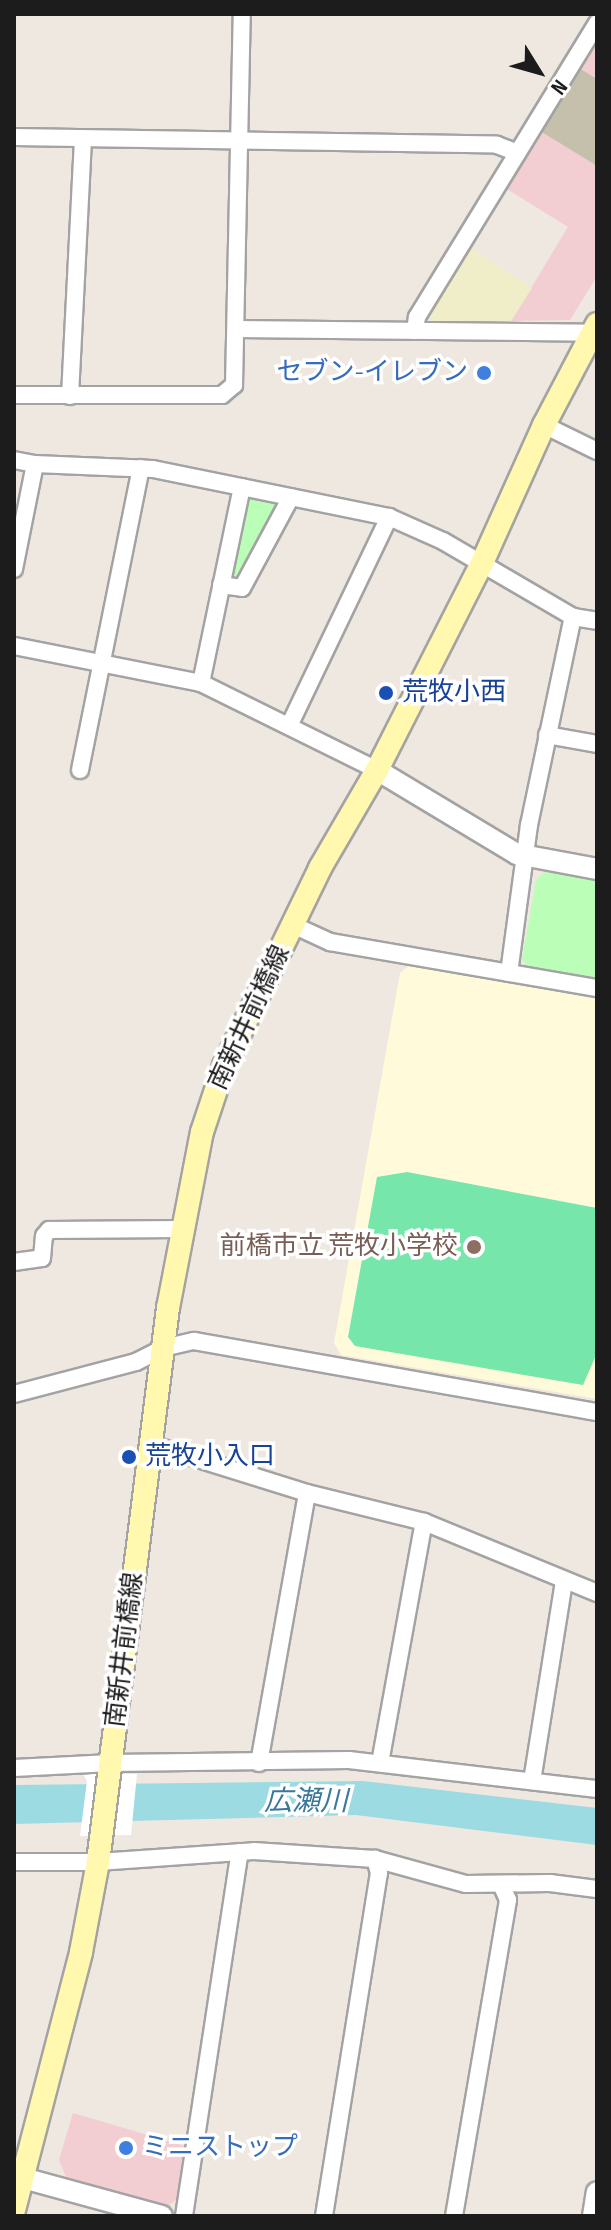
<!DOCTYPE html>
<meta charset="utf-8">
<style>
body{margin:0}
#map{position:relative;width:611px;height:2230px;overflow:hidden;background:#efe8e0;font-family:"Sofia Sans Condensed","Noto Sans JP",sans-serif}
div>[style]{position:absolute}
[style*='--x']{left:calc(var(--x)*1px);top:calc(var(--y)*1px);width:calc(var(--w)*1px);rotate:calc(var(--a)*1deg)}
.commercial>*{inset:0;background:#f2cdd1}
.education>*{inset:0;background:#fffad9}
.construction>*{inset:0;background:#c4c0ab}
.farmland>*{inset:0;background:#f0edc9}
.park>*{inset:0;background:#bbfeb8}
.pitch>*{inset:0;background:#76e6ab}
.water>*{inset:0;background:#9cdbe1}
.pier>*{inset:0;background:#fff}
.roads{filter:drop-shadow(2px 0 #a3a3a3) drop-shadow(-2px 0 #a3a3a3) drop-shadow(0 2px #a3a3a3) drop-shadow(0 -2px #a3a3a3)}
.minor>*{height:16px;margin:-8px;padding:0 8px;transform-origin:8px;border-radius:8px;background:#fff}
.tertiary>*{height:20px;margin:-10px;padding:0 10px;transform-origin:10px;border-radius:10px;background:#fff}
.secondary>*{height:22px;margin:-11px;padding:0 11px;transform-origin:11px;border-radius:11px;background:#fff8ae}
.dots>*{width:22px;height:22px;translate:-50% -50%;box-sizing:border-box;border:4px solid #fff;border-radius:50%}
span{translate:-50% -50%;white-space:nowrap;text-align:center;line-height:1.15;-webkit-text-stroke:7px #fff;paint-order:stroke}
.shop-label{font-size:26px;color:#366cbe}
.right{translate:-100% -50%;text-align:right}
.left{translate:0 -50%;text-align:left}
.transit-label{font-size:26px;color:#164399}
.street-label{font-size:26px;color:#1c1c1c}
.education-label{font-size:26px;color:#785e54}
.water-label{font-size:28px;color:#39789c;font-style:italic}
.frame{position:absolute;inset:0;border:16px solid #1c1c1c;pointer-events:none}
.north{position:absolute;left:499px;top:32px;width:80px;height:80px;-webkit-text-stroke:6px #fff;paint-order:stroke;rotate:127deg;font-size:22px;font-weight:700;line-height:32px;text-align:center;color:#1c1c1c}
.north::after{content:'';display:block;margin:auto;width:28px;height:36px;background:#1c1c1c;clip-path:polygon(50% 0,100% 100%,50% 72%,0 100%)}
</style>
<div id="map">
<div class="commercial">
<i style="clip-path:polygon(597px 36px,597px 79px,579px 68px)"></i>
<i style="clip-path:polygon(540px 131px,597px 166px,597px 276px,570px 320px,511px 321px,568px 227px,505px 188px)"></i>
<i style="clip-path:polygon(73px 2113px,188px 2147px,176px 2200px,168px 2206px,66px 2177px,59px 2160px)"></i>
</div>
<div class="education">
<i style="clip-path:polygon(410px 965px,597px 999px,597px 1399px,341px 1355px,334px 1343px,400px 973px)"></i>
</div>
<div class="construction">
<i style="clip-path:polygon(579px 68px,597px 79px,597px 166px,540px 131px)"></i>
</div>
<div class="farmland">
<i style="clip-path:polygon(470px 248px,532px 288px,511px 321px,433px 321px,428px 315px)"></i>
</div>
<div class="park">
<i style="clip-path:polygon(245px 494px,279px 502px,243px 578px,228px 579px)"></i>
<i style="clip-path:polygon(545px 872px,597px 881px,597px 979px,529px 967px,522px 960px,536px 880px)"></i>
</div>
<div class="pitch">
<i style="clip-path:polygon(407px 1172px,597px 1208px,597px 1353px,583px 1385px,355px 1346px,348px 1337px,377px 1177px)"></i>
</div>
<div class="water">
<i style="clip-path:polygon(363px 1781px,597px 1808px,597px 1845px,356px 1815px,14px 1824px,14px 1785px)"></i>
</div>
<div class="pier">
<i style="clip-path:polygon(83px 1774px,137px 1774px,131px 1835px,80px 1836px,87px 1781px)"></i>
</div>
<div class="roads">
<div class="minor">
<i style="--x:14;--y:137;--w:483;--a:0.9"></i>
<i style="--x:497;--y:145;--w:22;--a:21"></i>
<i style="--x:236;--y:329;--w:361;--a:0.6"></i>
<i style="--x:415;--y:331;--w:14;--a:-82"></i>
<i style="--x:417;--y:317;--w:345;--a:-58.5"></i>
<i style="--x:14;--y:395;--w:208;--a:0"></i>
<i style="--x:222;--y:395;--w:16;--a:-40"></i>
<i style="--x:234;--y:385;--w:371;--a:-88.8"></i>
<i style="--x:70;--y:396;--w:258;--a:-87.1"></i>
<i style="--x:544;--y:425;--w:59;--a:26.1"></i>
<i style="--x:14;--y:460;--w:21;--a:11"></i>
<i style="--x:35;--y:464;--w:118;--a:2.4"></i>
<i style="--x:153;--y:469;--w:241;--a:11.5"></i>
<i style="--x:389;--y:517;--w:59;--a:24"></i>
<i style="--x:443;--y:541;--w:151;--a:30.3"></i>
<i style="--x:573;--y:617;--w:24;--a:9"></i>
<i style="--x:14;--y:569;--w:107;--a:-78.7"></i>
<i style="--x:221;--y:585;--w:21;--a:8"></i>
<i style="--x:242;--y:588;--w:103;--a:-61.7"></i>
<i style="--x:14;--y:646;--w:191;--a:11.2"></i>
<i style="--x:201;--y:683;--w:196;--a:26.3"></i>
<i style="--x:201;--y:683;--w:200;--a:-78.2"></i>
<i style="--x:289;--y:726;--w:232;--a:-64.4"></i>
<i style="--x:547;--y:735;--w:51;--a:10.2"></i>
<i style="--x:80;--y:770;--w:308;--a:-78.6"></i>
<i style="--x:293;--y:925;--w:41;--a:24.7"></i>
<i style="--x:330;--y:942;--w:271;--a:9.8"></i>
<i style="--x:509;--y:973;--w:149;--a:-82.3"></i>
<i style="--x:529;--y:825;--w:213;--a:-78.1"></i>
<i style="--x:14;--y:1262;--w:28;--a:-8"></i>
<i style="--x:42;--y:1258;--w:22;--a:-85"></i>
<i style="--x:44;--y:1236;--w:8;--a:-50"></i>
<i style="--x:49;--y:1230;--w:131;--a:-0.4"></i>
<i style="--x:14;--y:1394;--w:126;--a:-14.7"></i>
<i style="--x:136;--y:1362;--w:30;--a:-27"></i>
<i style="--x:163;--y:1348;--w:32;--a:-13"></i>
<i style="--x:194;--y:1341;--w:409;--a:10"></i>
<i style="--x:150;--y:1444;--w:164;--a:17.3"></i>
<i style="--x:307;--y:1493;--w:121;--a:13.9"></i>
<i style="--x:424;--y:1522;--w:187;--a:22.3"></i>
<i style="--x:259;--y:1763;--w:274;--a:-79.9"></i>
<i style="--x:380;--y:1763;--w:245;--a:-79.7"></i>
<i style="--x:14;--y:1768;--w:97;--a:-3"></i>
<i style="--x:111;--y:1763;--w:238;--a:-0.7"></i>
<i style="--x:349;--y:1760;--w:250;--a:6.7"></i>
<i style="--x:532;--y:1781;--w:203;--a:-80.9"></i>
<i style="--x:14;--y:1862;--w:84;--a:0"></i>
<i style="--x:98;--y:1862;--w:156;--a:-4"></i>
<i style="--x:254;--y:1851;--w:121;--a:3.8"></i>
<i style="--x:375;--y:1859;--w:94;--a:15.4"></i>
<i style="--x:466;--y:1884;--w:84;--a:-0.7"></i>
<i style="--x:550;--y:1883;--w:47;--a:7.3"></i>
<i style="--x:184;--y:2216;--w:368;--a:-81.3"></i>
<i style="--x:324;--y:2216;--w:347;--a:-80.9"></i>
<i style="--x:379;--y:1873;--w:15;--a:-106"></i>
<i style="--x:454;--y:2216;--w:321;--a:-80.3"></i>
<i style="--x:508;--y:1900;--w:17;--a:-114"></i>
</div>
<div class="tertiary">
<i style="--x:377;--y:770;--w:163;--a:31"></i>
<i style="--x:517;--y:854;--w:81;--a:10.6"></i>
<i style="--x:23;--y:2178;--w:144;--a:15.3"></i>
<i style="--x:593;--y:2216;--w:24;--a:-81"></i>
</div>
<div class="secondary">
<i style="--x:14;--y:2210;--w:267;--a:-75.4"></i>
<i style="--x:81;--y:1952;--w:92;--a:-79.3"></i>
<i style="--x:98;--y:1862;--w:558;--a:-82.8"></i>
<i style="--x:168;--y:1308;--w:179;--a:-79.1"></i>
<i style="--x:202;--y:1132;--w:70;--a:-71.6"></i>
<i style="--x:224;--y:1066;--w:220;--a:-64.1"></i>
<i style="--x:320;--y:868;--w:113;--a:-59.8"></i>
<i style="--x:377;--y:770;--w:232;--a:-63.1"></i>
<i style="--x:482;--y:563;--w:151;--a:-65.8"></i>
<i style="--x:544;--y:425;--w:114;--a:-62.3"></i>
</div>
</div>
<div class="dots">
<i style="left:484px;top:373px;background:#3f7fe0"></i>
<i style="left:386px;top:693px;background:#1a4fb4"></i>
<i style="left:474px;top:1247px;background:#8d6e63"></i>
<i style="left:129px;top:1457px;background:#1a4fb4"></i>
<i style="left:126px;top:2148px;background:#3f7fe0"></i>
</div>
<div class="shop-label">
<span class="right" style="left:468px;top:373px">セブン-イレブン</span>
<span class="left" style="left:142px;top:2148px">ミニストップ</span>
</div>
<div class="transit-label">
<span class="left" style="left:402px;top:693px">荒牧小西</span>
<span class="left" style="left:145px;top:1457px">荒牧小入口</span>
</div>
<div class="street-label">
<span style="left:250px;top:1018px;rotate:-65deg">南新井前橋線</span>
<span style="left:125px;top:1650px;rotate:-83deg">南新井前橋線</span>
</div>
<div class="education-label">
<span class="right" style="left:458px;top:1247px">前橋市立 荒牧小学校</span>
</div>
<div class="water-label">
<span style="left:306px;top:1802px">広瀬川</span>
</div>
<div class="frame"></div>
<div class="north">N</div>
</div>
